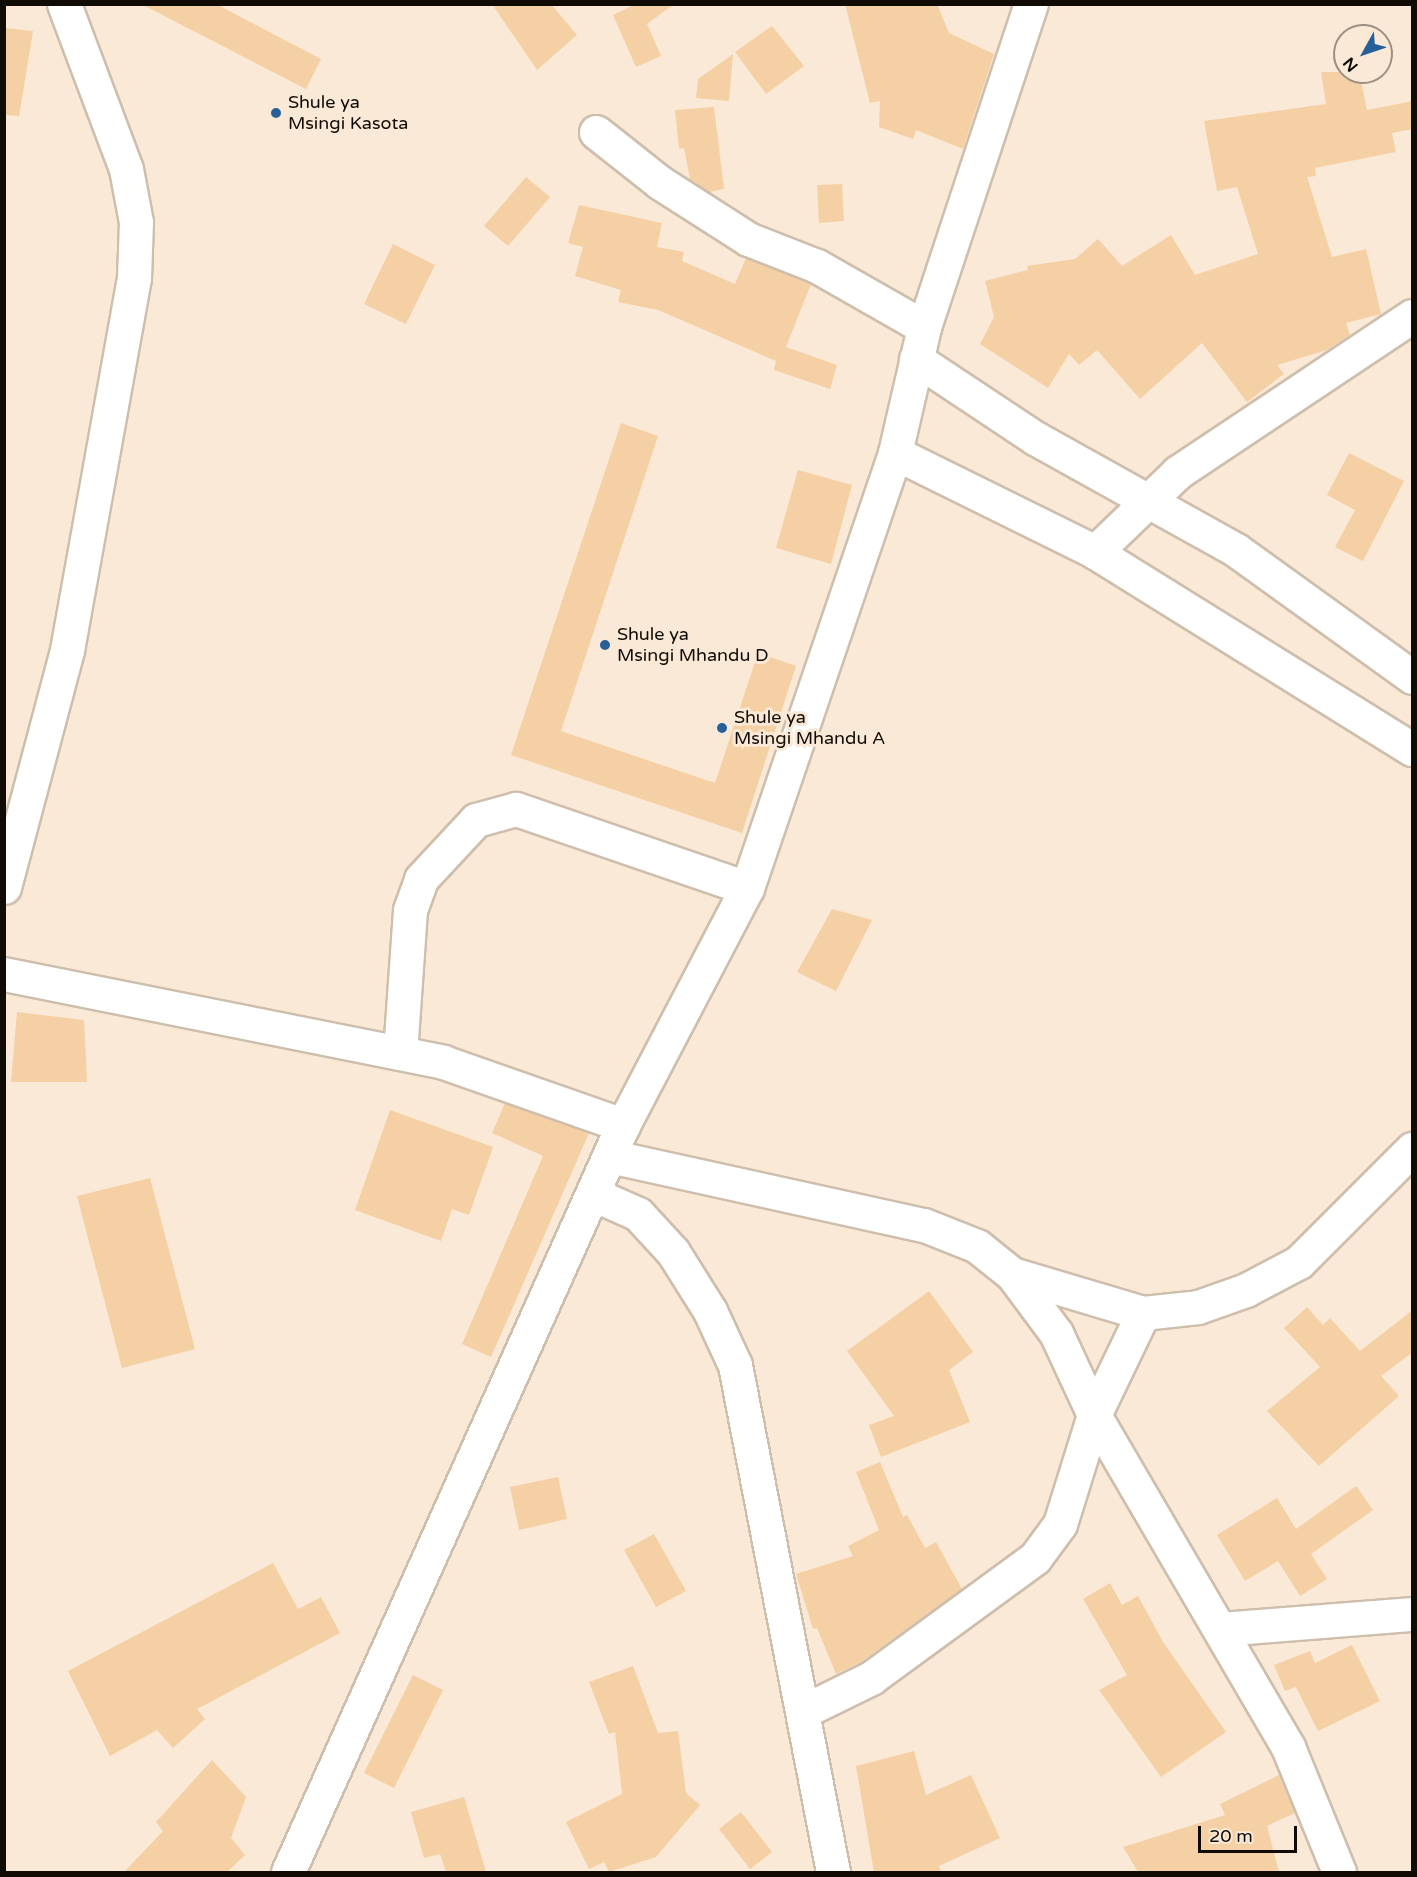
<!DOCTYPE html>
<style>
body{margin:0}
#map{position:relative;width:1417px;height:1877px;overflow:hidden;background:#fae9d6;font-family:"Varela Round",sans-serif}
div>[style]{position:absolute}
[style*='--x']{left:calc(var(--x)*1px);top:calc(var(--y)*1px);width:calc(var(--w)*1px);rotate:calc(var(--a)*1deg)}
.building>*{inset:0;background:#f5d0a5}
.roads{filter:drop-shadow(2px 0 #cebeac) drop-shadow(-2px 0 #cebeac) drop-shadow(0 2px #cebeac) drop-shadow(0 -2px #cebeac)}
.minor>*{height:33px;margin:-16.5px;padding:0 16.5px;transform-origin:16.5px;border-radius:16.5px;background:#fff}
.dots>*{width:16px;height:16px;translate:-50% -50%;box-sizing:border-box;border:3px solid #fae9d6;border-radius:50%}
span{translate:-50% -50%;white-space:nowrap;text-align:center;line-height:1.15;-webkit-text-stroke:6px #fae9d6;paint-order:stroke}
.poi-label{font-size:18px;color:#100b05}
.left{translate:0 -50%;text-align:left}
.frame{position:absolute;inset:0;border:6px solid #100b05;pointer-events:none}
.north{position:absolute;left:1333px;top:24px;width:60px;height:60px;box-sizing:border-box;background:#fae9d6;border:2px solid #9c9082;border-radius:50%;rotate:230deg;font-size:16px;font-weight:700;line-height:24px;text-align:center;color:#100b05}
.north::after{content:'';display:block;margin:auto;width:21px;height:27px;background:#276098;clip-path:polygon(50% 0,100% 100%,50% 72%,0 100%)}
.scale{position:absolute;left:1198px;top:1826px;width:99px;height:27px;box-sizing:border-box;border:3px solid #100b05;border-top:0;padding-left:8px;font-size:18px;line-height:21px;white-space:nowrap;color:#100b05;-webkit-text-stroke:4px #fae9d6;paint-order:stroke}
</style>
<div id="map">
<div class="building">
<i style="clip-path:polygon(141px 4px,216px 4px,321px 59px,306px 89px)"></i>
<i style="clip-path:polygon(492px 4px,551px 4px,577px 35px,537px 70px)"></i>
<i style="clip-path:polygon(636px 4px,674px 4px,647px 24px,661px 56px,636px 67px,613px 15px)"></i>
<i style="clip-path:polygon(845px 4px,937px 4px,949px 33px,994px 54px,963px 149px,916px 130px,913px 139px,879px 127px,880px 101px,870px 103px)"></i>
<i style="clip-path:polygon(772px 26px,804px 66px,766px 94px,735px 52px)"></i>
<i style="clip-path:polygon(4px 28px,33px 31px,19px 116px,4px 115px)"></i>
<i style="clip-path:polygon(733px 54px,729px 101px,696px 98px,698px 79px)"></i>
<i style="clip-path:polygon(1321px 72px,1359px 72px,1367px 110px,1413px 101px,1413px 129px,1392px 133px,1396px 152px,1315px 168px,1316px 176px,1307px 177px,1332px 257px,1366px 249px,1381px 314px,1346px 323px,1350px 335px,1327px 350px,1277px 365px,1284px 374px,1247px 402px,1202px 343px,1140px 399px,1097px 350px,1079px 365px,1069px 354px,1048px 388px,980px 344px,994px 317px,985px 281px,1028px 270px,1027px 266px,1075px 259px,1098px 239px,1122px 266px,1171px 235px,1195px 275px,1258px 254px,1237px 187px,1217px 191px,1204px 121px,1326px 104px)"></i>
<i style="clip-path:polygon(714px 107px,724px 189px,709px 192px,690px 179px,684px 148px,679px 149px,675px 110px)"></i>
<i style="clip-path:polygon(526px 177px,550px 197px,508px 246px,484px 226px)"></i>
<i style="clip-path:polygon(842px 184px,844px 221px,819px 223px,817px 185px)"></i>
<i style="clip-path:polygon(579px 205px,662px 223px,657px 247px,684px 252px,682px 261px,735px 284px,746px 258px,811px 284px,786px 347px,837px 365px,830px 389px,774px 370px,776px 361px,658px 310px,618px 302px,621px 290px,575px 276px,583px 247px,568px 243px)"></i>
<i style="clip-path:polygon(393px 244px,435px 265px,406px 324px,364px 304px)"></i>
<i style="clip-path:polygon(621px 423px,658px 436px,561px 731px,715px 783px,758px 653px,796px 666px,742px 833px,511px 755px)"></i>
<i style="clip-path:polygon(1349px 453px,1404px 481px,1363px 561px,1335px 547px,1355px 510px,1327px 495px)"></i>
<i style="clip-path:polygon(798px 470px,852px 485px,831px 564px,776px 548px)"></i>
<i style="clip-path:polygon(832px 909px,872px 920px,836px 991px,797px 972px)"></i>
<i style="clip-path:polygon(17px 1012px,84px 1020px,87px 1082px,11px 1082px)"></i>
<i style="clip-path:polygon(505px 1103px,589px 1133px,491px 1357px,462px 1344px,543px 1156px,492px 1133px)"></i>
<i style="clip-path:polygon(390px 1110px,493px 1147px,469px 1215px,452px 1209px,441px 1241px,355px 1210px)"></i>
<i style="clip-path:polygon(150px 1178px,195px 1349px,122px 1368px,77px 1196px)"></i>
<i style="clip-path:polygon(929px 1291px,973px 1352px,949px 1370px,970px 1422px,881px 1457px,869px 1425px,894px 1416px,847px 1351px)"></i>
<i style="clip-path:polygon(1307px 1307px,1323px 1325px,1330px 1318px,1360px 1351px,1413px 1310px,1413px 1352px,1381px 1376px,1399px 1396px,1319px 1466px,1267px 1411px,1320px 1367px,1284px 1328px)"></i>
<i style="clip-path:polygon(880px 1462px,903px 1517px,907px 1515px,925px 1548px,936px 1542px,962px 1589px,861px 1662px,836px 1674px,817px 1628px,813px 1629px,796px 1574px,853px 1556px,848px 1546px,879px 1530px,856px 1472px)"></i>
<i style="clip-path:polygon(558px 1477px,567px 1519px,519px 1530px,510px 1487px)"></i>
<i style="clip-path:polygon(1356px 1486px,1373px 1510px,1311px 1554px,1327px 1579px,1300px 1596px,1278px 1561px,1245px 1581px,1217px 1535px,1277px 1498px,1296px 1529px)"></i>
<i style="clip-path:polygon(654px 1534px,686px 1591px,656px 1607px,624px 1550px)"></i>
<i style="clip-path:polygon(273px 1563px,298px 1609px,321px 1597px,340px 1633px,197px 1709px,205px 1719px,173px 1748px,157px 1730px,110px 1756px,68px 1671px)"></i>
<i style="clip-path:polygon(1110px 1583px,1122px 1605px,1138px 1596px,1163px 1642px,1226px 1732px,1161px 1777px,1099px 1690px,1127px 1675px,1083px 1599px)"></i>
<i style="clip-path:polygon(1352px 1645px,1380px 1701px,1318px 1731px,1296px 1687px,1285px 1691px,1274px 1665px,1310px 1651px,1315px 1663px)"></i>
<i style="clip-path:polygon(633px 1666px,658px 1733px,678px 1731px,686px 1793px,700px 1805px,656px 1857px,609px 1872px,604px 1862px,589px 1869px,566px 1822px,622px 1794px,615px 1732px,609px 1734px,589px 1682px)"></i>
<i style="clip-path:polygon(413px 1675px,443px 1690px,394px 1788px,364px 1773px)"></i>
<i style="clip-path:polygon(914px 1751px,926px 1795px,971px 1775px,1000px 1838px,939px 1866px,941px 1872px,874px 1872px,856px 1766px)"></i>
<i style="clip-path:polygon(212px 1760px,246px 1797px,231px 1838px,245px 1855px,227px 1872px,124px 1872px,163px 1831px,156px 1822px)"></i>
<i style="clip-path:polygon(1279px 1775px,1295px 1813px,1267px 1826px,1279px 1872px,1138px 1872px,1123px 1847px,1225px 1815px,1220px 1804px)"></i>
<i style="clip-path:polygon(464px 1797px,486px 1872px,446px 1872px,440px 1854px,424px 1858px,411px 1812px)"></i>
<i style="clip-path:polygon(741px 1812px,772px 1852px,750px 1869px,719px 1829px)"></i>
</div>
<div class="roads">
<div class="minor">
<i style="--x:596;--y:132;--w:80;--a:38.4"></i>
<i style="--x:659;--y:182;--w:106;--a:32.6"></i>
<i style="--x:748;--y:239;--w:74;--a:21.4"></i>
<i style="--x:817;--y:266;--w:123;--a:29.7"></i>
<i style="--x:916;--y:359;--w:143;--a:33.6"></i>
<i style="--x:1035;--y:438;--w:230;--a:29.1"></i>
<i style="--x:1236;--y:550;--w:217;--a:35.8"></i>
<i style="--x:895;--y:453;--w:223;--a:26.3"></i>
<i style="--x:1095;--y:552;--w:373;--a:31.9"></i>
<i style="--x:1095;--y:552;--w:115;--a:-43.9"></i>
<i style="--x:1178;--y:472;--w:281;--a:-33.7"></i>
<i style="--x:4;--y:887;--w:245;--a:-75.1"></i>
<i style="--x:67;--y:650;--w:378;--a:-79.8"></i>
<i style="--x:134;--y:278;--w:56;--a:-88"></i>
<i style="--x:136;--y:222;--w:54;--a:-100.7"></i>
<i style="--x:126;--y:169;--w:176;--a:-110.6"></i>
<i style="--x:4;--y:974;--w:448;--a:11.3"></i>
<i style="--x:443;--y:1062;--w:191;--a:19.3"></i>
<i style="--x:400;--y:1053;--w:143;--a:-86"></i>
<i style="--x:410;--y:910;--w:33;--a:-70"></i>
<i style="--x:421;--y:879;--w:81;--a:-47"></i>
<i style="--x:476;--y:820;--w:41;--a:-15.4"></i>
<i style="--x:516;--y:809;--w:244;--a:18.9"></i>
<i style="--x:609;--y:1156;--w:322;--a:12.4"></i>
<i style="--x:924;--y:1225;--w:57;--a:21.6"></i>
<i style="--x:977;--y:1246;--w:45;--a:38.7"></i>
<i style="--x:1012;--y:1274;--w:74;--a:53.3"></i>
<i style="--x:1056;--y:1333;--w:90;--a:65.1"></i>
<i style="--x:1094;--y:1415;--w:385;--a:59.7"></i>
<i style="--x:1288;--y:1747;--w:135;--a:67.8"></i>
<i style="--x:593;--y:1194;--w:49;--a:24"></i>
<i style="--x:638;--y:1214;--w:52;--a:47.4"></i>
<i style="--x:673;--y:1252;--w:70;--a:57.9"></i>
<i style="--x:710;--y:1311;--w:60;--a:65.2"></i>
<i style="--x:735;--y:1365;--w:516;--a:79.06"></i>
<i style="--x:1012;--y:1274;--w:137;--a:16.6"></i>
<i style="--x:1143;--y:1313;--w:55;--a:-6.2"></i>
<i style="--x:1198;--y:1307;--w:51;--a:-19.5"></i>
<i style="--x:1246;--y:1290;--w:60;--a:-27.8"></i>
<i style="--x:1299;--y:1262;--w:160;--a:-45"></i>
<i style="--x:1221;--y:1629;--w:192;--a:-4.5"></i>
<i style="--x:804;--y:1711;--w:75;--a:-26.2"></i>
<i style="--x:871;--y:1678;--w:203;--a:-36.2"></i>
<i style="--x:1035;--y:1558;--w:42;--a:-53.7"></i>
<i style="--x:1060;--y:1524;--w:114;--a:-72.7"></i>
<i style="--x:1094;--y:1415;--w:113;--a:-64.3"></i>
<i style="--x:288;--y:1872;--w:819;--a:-65.85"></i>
<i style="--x:623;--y:1125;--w:267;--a:-62.4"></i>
<i style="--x:747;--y:888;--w:459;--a:-71.2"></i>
<i style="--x:895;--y:453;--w:129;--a:-77"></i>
<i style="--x:924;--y:327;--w:340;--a:-71.7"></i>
</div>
</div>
<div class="dots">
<i style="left:276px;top:113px;background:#276098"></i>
<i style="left:605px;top:645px;background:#276098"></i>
<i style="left:722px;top:728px;background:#276098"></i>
</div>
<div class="poi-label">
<span class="left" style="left:288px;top:113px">Shule ya<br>Msingi Kasota</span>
<span class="left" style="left:617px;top:645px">Shule ya<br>Msingi Mhandu D</span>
<span class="left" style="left:734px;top:728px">Shule ya<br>Msingi Mhandu A</span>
</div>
<div class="frame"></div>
<div class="north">N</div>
<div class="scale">20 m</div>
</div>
